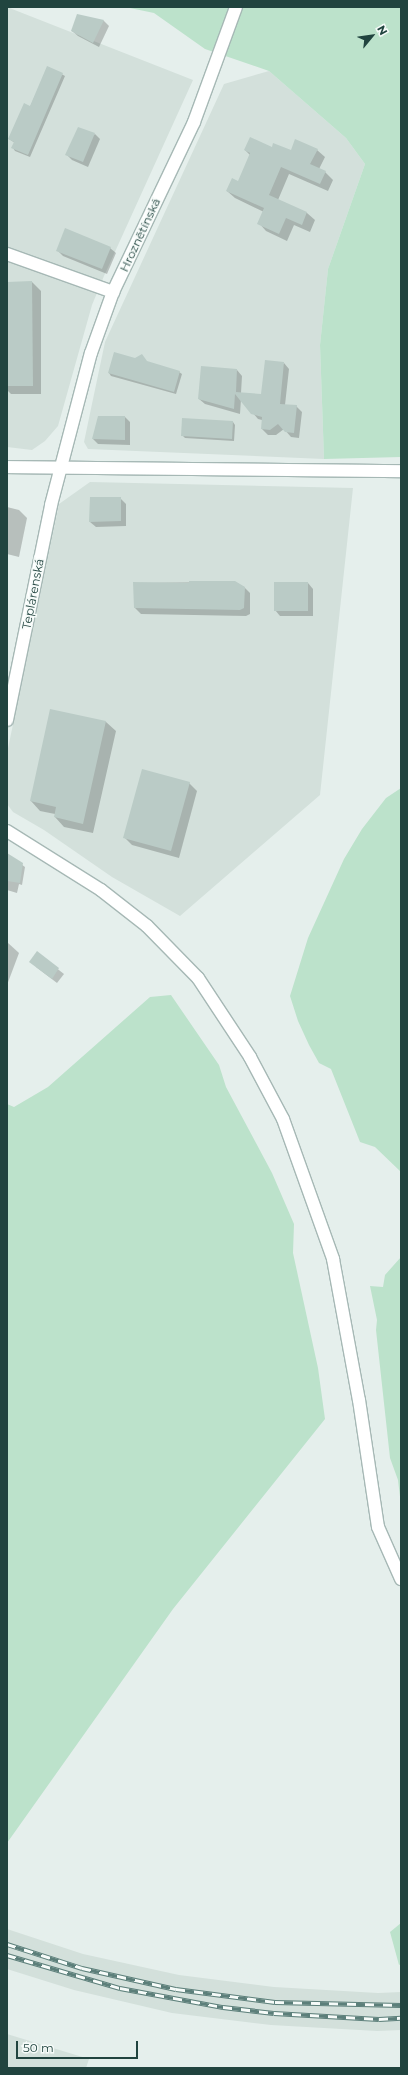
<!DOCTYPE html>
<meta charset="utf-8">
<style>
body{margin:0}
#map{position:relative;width:408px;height:2075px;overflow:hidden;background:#e5efec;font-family:Montserrat,sans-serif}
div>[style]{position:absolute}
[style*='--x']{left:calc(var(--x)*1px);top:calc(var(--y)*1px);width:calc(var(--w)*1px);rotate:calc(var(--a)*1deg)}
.built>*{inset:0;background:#d3e0db}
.green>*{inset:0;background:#bce2cb}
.shadow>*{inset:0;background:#0003}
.building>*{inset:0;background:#bacbc6}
.roads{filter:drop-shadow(1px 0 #a6b8b5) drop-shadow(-1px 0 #a6b8b5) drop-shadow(0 1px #a6b8b5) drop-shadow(0 -1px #a6b8b5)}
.minor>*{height:12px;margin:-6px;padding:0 6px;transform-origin:6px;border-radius:6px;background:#fff}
.rail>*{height:4.5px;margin-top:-2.25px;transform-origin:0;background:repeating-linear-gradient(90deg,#f6fbf9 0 9px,#5c7f7a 0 18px);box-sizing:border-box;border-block:1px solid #5c7f7a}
span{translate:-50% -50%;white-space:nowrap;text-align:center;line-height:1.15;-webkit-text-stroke:3px #f6fbf9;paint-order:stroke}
.street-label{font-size:12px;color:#21443f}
.frame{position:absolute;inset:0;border:8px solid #21443f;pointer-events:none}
.north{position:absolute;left:352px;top:16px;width:40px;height:40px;-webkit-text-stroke:3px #f6fbf9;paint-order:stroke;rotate:61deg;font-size:11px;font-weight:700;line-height:16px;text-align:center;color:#21443f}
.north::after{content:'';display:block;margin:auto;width:14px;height:18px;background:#21443f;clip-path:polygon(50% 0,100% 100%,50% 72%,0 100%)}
.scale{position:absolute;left:16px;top:2041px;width:122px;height:18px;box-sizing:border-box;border:2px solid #21443f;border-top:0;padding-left:5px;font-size:12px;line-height:14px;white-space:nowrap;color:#21443f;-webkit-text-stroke:3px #f6fbf9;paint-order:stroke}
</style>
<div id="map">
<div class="built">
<i style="clip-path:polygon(7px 7px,193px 80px,104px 276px,92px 305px,58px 426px,45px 441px,32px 450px,7px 447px)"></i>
<i style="clip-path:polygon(269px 71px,346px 138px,365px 164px,328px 269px,320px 345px,324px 459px,88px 449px,84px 442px,105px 342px,224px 84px)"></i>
<i style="clip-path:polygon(90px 482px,353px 488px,320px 795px,180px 916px,112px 877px,44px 830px,13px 812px,7px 804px,7px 753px,59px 504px)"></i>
<i style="clip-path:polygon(7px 1929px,83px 1954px,179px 1975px,274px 1987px,378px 1993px,401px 1992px,401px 2030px,377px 2031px,271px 2025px,172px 2013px,74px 1990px,7px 1969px)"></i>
<i style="clip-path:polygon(7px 2034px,89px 2059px,86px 2068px,7px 2068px)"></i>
</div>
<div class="green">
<i style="clip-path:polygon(125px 7px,401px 7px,401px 457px,324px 459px,320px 345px,328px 269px,365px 164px,346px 138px,269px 71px,205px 49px,154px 13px)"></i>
<i style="clip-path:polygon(401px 788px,401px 1172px,375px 1147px,360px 1142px,331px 1069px,319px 1063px,309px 1045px,298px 1021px,290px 996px,308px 938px,344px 859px,362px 829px,386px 798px)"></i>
<i style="clip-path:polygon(171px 995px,219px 1065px,226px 1087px,272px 1173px,294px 1224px,293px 1253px,318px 1368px,325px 1419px,173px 1609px,7px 1843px,7px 1104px,14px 1107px,48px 1087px,150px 997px)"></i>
<i style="clip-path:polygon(401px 1257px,401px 1505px,398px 1480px,390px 1458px,376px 1330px,377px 1320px,370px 1286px,383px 1287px,385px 1275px)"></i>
<i style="clip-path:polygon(401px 1923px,401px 1964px,399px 1965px,390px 1932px)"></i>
</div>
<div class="shadow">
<i style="clip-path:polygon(78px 16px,104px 21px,109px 26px,99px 47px,78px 36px,72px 31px)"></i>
<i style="clip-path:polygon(48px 67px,65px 76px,30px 157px,15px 151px,13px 148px,15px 143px,9px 139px,30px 107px)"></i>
<i style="clip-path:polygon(95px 134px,100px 139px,88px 167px,72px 160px,67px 155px)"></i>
<i style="clip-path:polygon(272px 148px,291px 151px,317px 150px,325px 157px,319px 169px,325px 172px,333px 180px,328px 191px,289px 174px,278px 200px,307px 213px,315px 220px,310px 232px,294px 225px,287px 241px,266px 231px,259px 223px,264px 212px,235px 198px,227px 191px,239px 182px,250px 155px,245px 150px)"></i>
<i style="clip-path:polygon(110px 248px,116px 253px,107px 274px,63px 256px,57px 250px)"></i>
<i style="clip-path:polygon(32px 282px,41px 291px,41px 394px,11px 394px,7px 390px,7px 283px)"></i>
<i style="clip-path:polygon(147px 363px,179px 372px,182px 374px,176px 394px,111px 376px,109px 373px)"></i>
<i style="clip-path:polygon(284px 363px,289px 369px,285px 405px,296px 406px,302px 412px,299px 438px,291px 437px,284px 429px,276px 435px,268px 435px,262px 429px,262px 420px,258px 419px,241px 399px,240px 414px,205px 404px,199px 399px,237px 370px,242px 376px,241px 393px,262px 395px)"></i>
<i style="clip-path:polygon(125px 417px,130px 422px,130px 445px,98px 444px,93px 439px)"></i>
<i style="clip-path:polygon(183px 419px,233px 422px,235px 425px,234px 441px,185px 438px,182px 435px)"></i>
<i style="clip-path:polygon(120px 498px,126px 504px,126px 526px,96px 527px,90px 522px)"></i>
<i style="clip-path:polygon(7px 507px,19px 510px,27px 518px,19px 557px,7px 554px)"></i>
<i style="clip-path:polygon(235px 582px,244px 587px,250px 593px,250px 614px,246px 616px,141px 614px,135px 608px,134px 603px,134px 583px)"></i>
<i style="clip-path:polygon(308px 583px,313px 589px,313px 616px,280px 616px,275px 610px)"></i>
<i style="clip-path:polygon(51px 710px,106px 722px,116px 731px,93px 833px,64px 827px,55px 817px,55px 814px,40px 811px,31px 801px)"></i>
<i style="clip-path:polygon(189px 783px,197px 791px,179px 858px,132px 845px,124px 837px)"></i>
<i style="clip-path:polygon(7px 854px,25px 867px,22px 885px,19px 884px,17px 893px,7px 890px)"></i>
<i style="clip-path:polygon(7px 942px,19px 953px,7px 985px)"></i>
<i style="clip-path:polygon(37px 953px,64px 974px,57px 983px,36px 967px)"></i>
</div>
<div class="building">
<i style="clip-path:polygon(77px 14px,104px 20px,93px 43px,71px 31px)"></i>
<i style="clip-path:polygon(47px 66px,63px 73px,28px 155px,11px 148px,14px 142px,8px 139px,24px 103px,30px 106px)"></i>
<i style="clip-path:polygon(78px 127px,95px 133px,83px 162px,65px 155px)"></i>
<i style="clip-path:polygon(250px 137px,272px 147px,273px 143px,291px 150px,295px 139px,318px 149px,310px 164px,326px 171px,320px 184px,281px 167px,269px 195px,307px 212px,302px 225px,286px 218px,279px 234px,257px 224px,264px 208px,226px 191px,232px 178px,238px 181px,250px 153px,244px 150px)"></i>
<i style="clip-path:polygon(65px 228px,111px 247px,102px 269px,56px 251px)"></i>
<i style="clip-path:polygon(32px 281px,33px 386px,7px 386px,7px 282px)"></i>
<i style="clip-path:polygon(114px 352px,135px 358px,142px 354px,147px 361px,180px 371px,174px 392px,108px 373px)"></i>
<i style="clip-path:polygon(265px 360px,284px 362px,280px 404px,297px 405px,294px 433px,285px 432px,278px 424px,270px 430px,261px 429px,262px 417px,251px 414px,235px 394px,234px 409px,198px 399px,201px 366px,237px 369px,236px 392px,261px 394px)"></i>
<i style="clip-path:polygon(98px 416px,125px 416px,125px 440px,92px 439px)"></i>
<i style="clip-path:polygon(182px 418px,233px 421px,232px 439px,181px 436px)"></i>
<i style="clip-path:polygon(90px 497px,121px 497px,121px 521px,89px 522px)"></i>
<i style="clip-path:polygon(189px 581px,235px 581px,245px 587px,244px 608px,240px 610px,134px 608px,133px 582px,189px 583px)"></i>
<i style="clip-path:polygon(274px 582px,308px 582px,308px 611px,274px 611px)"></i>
<i style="clip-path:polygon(50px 709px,106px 721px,83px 824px,54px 817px,56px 807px,30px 801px)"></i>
<i style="clip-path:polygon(142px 769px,190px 782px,171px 851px,123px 838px)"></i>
<i style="clip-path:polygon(7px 853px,23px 863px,20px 883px,7px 881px)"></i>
<i style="clip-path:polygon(37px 951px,59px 968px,52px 979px,29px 962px)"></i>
</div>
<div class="roads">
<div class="minor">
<i style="--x:7;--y:254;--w:113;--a:19.7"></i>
<i style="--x:7;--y:467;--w:394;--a:0.6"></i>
<i style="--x:7;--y:720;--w:219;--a:-78.4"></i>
<i style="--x:51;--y:505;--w:157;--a:-75.3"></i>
<i style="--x:91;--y:353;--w:65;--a:-70.2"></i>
<i style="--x:113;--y:292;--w:188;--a:-64.5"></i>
<i style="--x:194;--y:122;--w:122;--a:-69.9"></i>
<i style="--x:7;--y:831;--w:111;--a:32.1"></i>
<i style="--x:101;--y:890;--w:58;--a:38"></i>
<i style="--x:147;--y:926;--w:73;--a:45.6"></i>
<i style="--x:198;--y:978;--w:95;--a:56.6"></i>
<i style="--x:250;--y:1057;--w:70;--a:62"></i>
<i style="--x:283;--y:1119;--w:149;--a:70.3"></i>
<i style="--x:333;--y:1259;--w:143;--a:79.6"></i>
<i style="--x:359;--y:1400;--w:128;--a:81.5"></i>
<i style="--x:378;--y:1527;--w:57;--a:66.1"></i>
</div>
</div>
<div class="rail">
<i style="--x:7;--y:1944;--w:79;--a:17.7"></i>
<i style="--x:82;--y:1968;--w:96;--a:12.6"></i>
<i style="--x:176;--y:1989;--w:100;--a:7.5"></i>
<i style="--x:275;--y:2002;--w:126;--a:1.4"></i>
<i style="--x:7;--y:1955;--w:118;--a:16.3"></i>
<i style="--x:120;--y:1988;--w:105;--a:10.5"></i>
<i style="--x:223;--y:2007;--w:51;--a:6.7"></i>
<i style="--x:274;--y:2013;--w:105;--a:3.3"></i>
<i style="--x:379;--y:2019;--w:22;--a:-3"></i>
</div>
<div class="street-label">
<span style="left:140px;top:235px;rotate:-65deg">Hroznětínská</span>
<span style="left:33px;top:594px;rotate:-79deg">Teplárenská</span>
</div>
<div class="frame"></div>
<div class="north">N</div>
<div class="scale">50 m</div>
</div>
